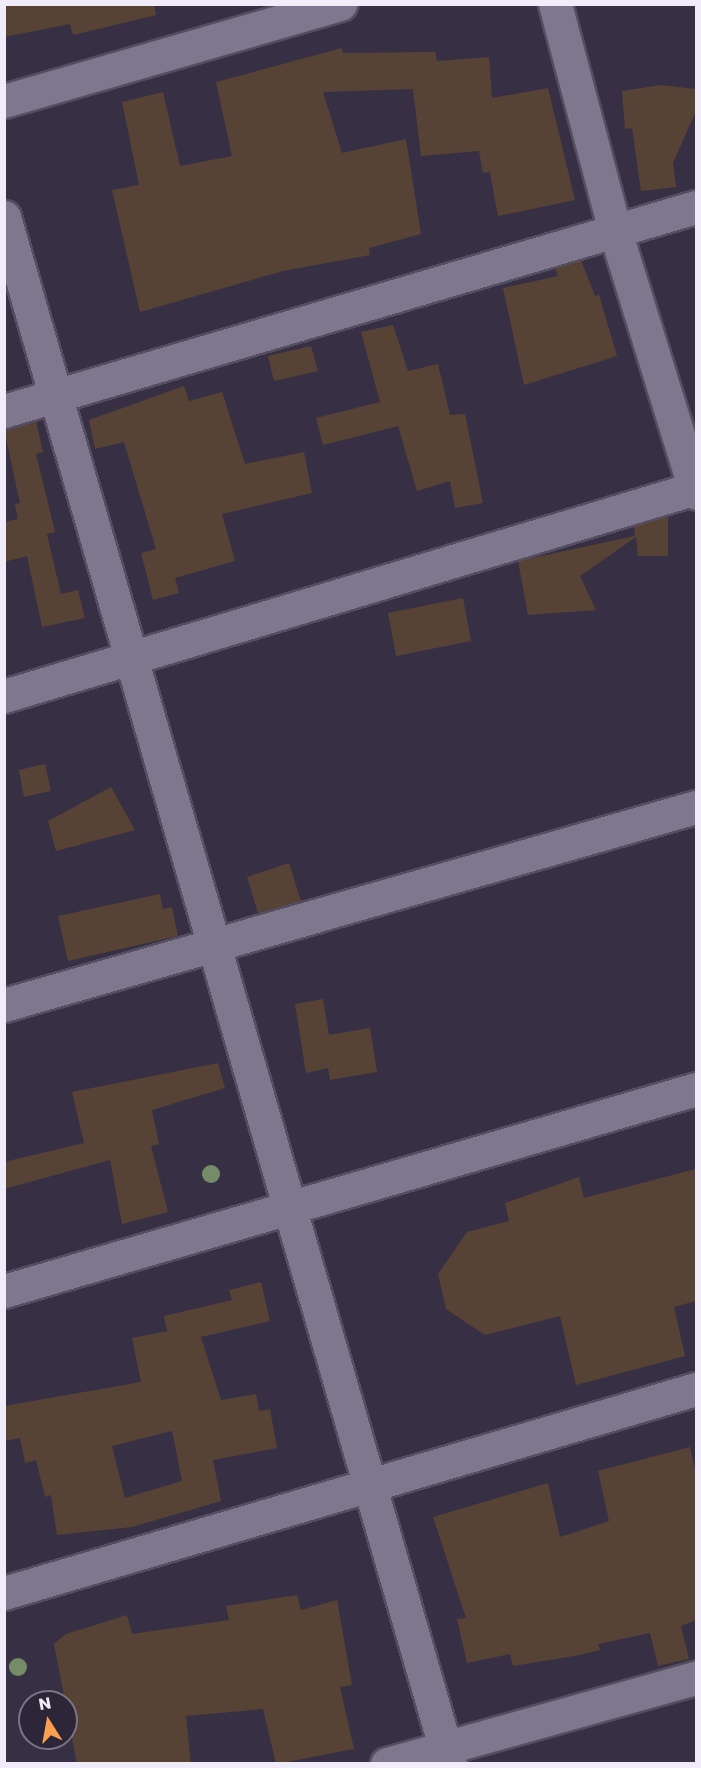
<!DOCTYPE html>
<style>
body{margin:0}
#map{position:relative;width:701px;height:1768px;overflow:hidden;background:#373044;font-family:Poppins,sans-serif}
div>[style]{position:absolute}
[style*='--x']{left:calc(var(--x)*1px);top:calc(var(--y)*1px);width:calc(var(--w)*1px);rotate:calc(var(--a)*1deg)}
.building>*{inset:0;background:#574335}
.roads{filter:drop-shadow(2px 0 #554e60) drop-shadow(-2px 0 #554e60) drop-shadow(0 2px #554e60) drop-shadow(0 -2px #554e60)}
.street>*{height:33px;margin:-16.5px;padding:0 16.5px;transform-origin:16.5px;border-radius:16.5px;background:#7f778e}
.trees>*{width:18px;height:18px;margin:-9px;border-radius:50%;background:#758c69}
span{translate:-50% -50%;white-space:nowrap;text-align:center;line-height:1.15;-webkit-text-stroke:5px #2d2639;paint-order:stroke}
.frame{position:absolute;inset:0;border:6px solid #f0ecf9;pointer-events:none}
.north{position:absolute;left:18px;top:1690px;width:60px;height:60px;box-sizing:border-box;background:#2d2639;border:2px solid #7b7586;border-radius:50%;rotate:349deg;font-size:16px;font-weight:700;line-height:24px;text-align:center;color:#f0ecf9}
.north::after{content:'';display:block;margin:auto;width:21px;height:27px;background:#fa9f4f;clip-path:polygon(50% 0,100% 100%,50% 72%,0 100%)}
</style>
<div id="map">
<div class="building">
<i style="clip-path:polygon(4px 4px,154px 4px,156px 15px,73px 35px,70px 24px,4px 37px)"></i>
<i style="clip-path:polygon(342px 48px,343px 53px,435px 52px,437px 61px,489px 57px,492px 98px,548px 88px,575px 200px,498px 216px,490px 172px,483px 173px,479px 151px,421px 156px,413px 89px,323px 92px,342px 153px,406px 139px,421px 234px,369px 248px,370px 255px,283px 271px,140px 312px,112px 190px,139px 185px,122px 102px,163px 92px,180px 166px,232px 156px,216px 82px)"></i>
<i style="clip-path:polygon(661px 85px,696px 89px,696px 111px,673px 163px,676px 187px,641px 191px,632px 128px,625px 129px,622px 91px)"></i>
<i style="clip-path:polygon(581px 260px,595px 296px,599px 295px,617px 356px,524px 385px,503px 288px,558px 276px,555px 268px)"></i>
<i style="clip-path:polygon(393px 325px,408px 371px,438px 364px,450px 415px,465px 414px,483px 503px,455px 508px,450px 481px,417px 491px,398px 426px,323px 445px,316px 418px,380px 402px,361px 332px)"></i>
<i style="clip-path:polygon(311px 346px,318px 371px,274px 381px,268px 356px)"></i>
<i style="clip-path:polygon(184px 386px,189px 401px,222px 392px,245px 464px,304px 452px,312px 493px,222px 514px,235px 561px,175px 578px,179px 593px,153px 600px,141px 553px,156px 549px,124px 442px,95px 449px,89px 420px)"></i>
<i style="clip-path:polygon(36px 421px,43px 452px,36px 454px,55px 532px,47px 534px,61px 594px,78px 590px,85px 618px,42px 627px,27px 556px,4px 562px,4px 522px,18px 519px,15px 504px,20px 503px,4px 429px)"></i>
<i style="clip-path:polygon(668px 516px,668px 556px,638px 556px,636px 537px,580px 576px,596px 610px,528px 615px,518px 561px,635px 536px,634px 526px)"></i>
<i style="clip-path:polygon(463px 598px,471px 641px,396px 656px,388px 613px)"></i>
<i style="clip-path:polygon(45px 764px,51px 791px,24px 797px,19px 770px)"></i>
<i style="clip-path:polygon(111px 787px,135px 830px,56px 851px,48px 821px)"></i>
<i style="clip-path:polygon(289px 863px,301px 901px,258px 913px,247px 877px)"></i>
<i style="clip-path:polygon(160px 894px,163px 909px,172px 907px,178px 936px,68px 961px,58px 916px)"></i>
<i style="clip-path:polygon(323px 999px,329px 1035px,370px 1028px,377px 1072px,330px 1080px,328px 1068px,306px 1073px,295px 1004px)"></i>
<i style="clip-path:polygon(218px 1063px,225px 1088px,152px 1110px,159px 1144px,151px 1146px,168px 1212px,122px 1224px,110px 1160px,4px 1189px,4px 1162px,84px 1143px,72px 1092px)"></i>
<i style="clip-path:polygon(696px 1169px,696px 1301px,674px 1307px,685px 1356px,576px 1385px,560px 1316px,485px 1335px,446px 1309px,438px 1274px,467px 1232px,509px 1221px,505px 1203px,579px 1177px,584px 1198px)"></i>
<i style="clip-path:polygon(evenodd,261px 1282px,270px 1321px,201px 1337px,221px 1400px,256px 1394px,259px 1411px,270px 1409px,277px 1448px,213px 1460px,221px 1501px,132px 1527px,57px 1535px,51px 1495px,45px 1497px,36px 1460px,25px 1463px,20px 1438px,4px 1441px,4px 1406px,141px 1382px,132px 1338px,167px 1331px,164px 1316px,232px 1300px,229px 1290px,261px 1282px,172px 1431px,182px 1481px,125px 1498px,112px 1446px,172px 1431px)"></i>
<i style="clip-path:polygon(690px 1447px,696px 1474px,696px 1620px,681px 1626px,689px 1659px,658px 1666px,650px 1633px,598px 1644px,600px 1650px,574px 1656px,513px 1666px,510px 1654px,467px 1663px,457px 1619px,466px 1618px,433px 1517px,548px 1483px,560px 1537px,609px 1521px,598px 1471px)"></i>
<i style="clip-path:polygon(297px 1595px,301px 1610px,337px 1600px,352px 1685px,340px 1687px,354px 1749px,276px 1764px,263px 1709px,186px 1716px,191px 1764px,77px 1764px,54px 1644px,66px 1634px,127px 1615px,132px 1634px,229px 1620px,226px 1606px)"></i>
</div>
<div class="roads">
<div class="street">
<i style="--x:555;--y:4;--w:235;--a:75.2"></i>
<i style="--x:615;--y:231;--w:274;--a:72.8"></i>
<i style="--x:4;--y:101;--w:350;--a:-16.1"></i>
<i style="--x:4;--y:217;--w:1610;--a:73.92"></i>
<i style="--x:4;--y:411;--w:721;--a:-16.43"></i>
<i style="--x:4;--y:696;--w:723;--a:-16.73"></i>
<i style="--x:4;--y:1005;--w:720;--a:-15.97"></i>
<i style="--x:4;--y:1291;--w:721;--a:-16.27"></i>
<i style="--x:4;--y:1593;--w:721;--a:-16.43"></i>
<i style="--x:387;--y:1764;--w:321;--a:-15.6"></i>
</div>
</div>
<div class="trees">
<i style="left:211px;top:1174px"></i>
<i style="left:18px;top:1667px"></i>
</div>
<div class="frame"></div>
<div class="north">N</div>
</div>
